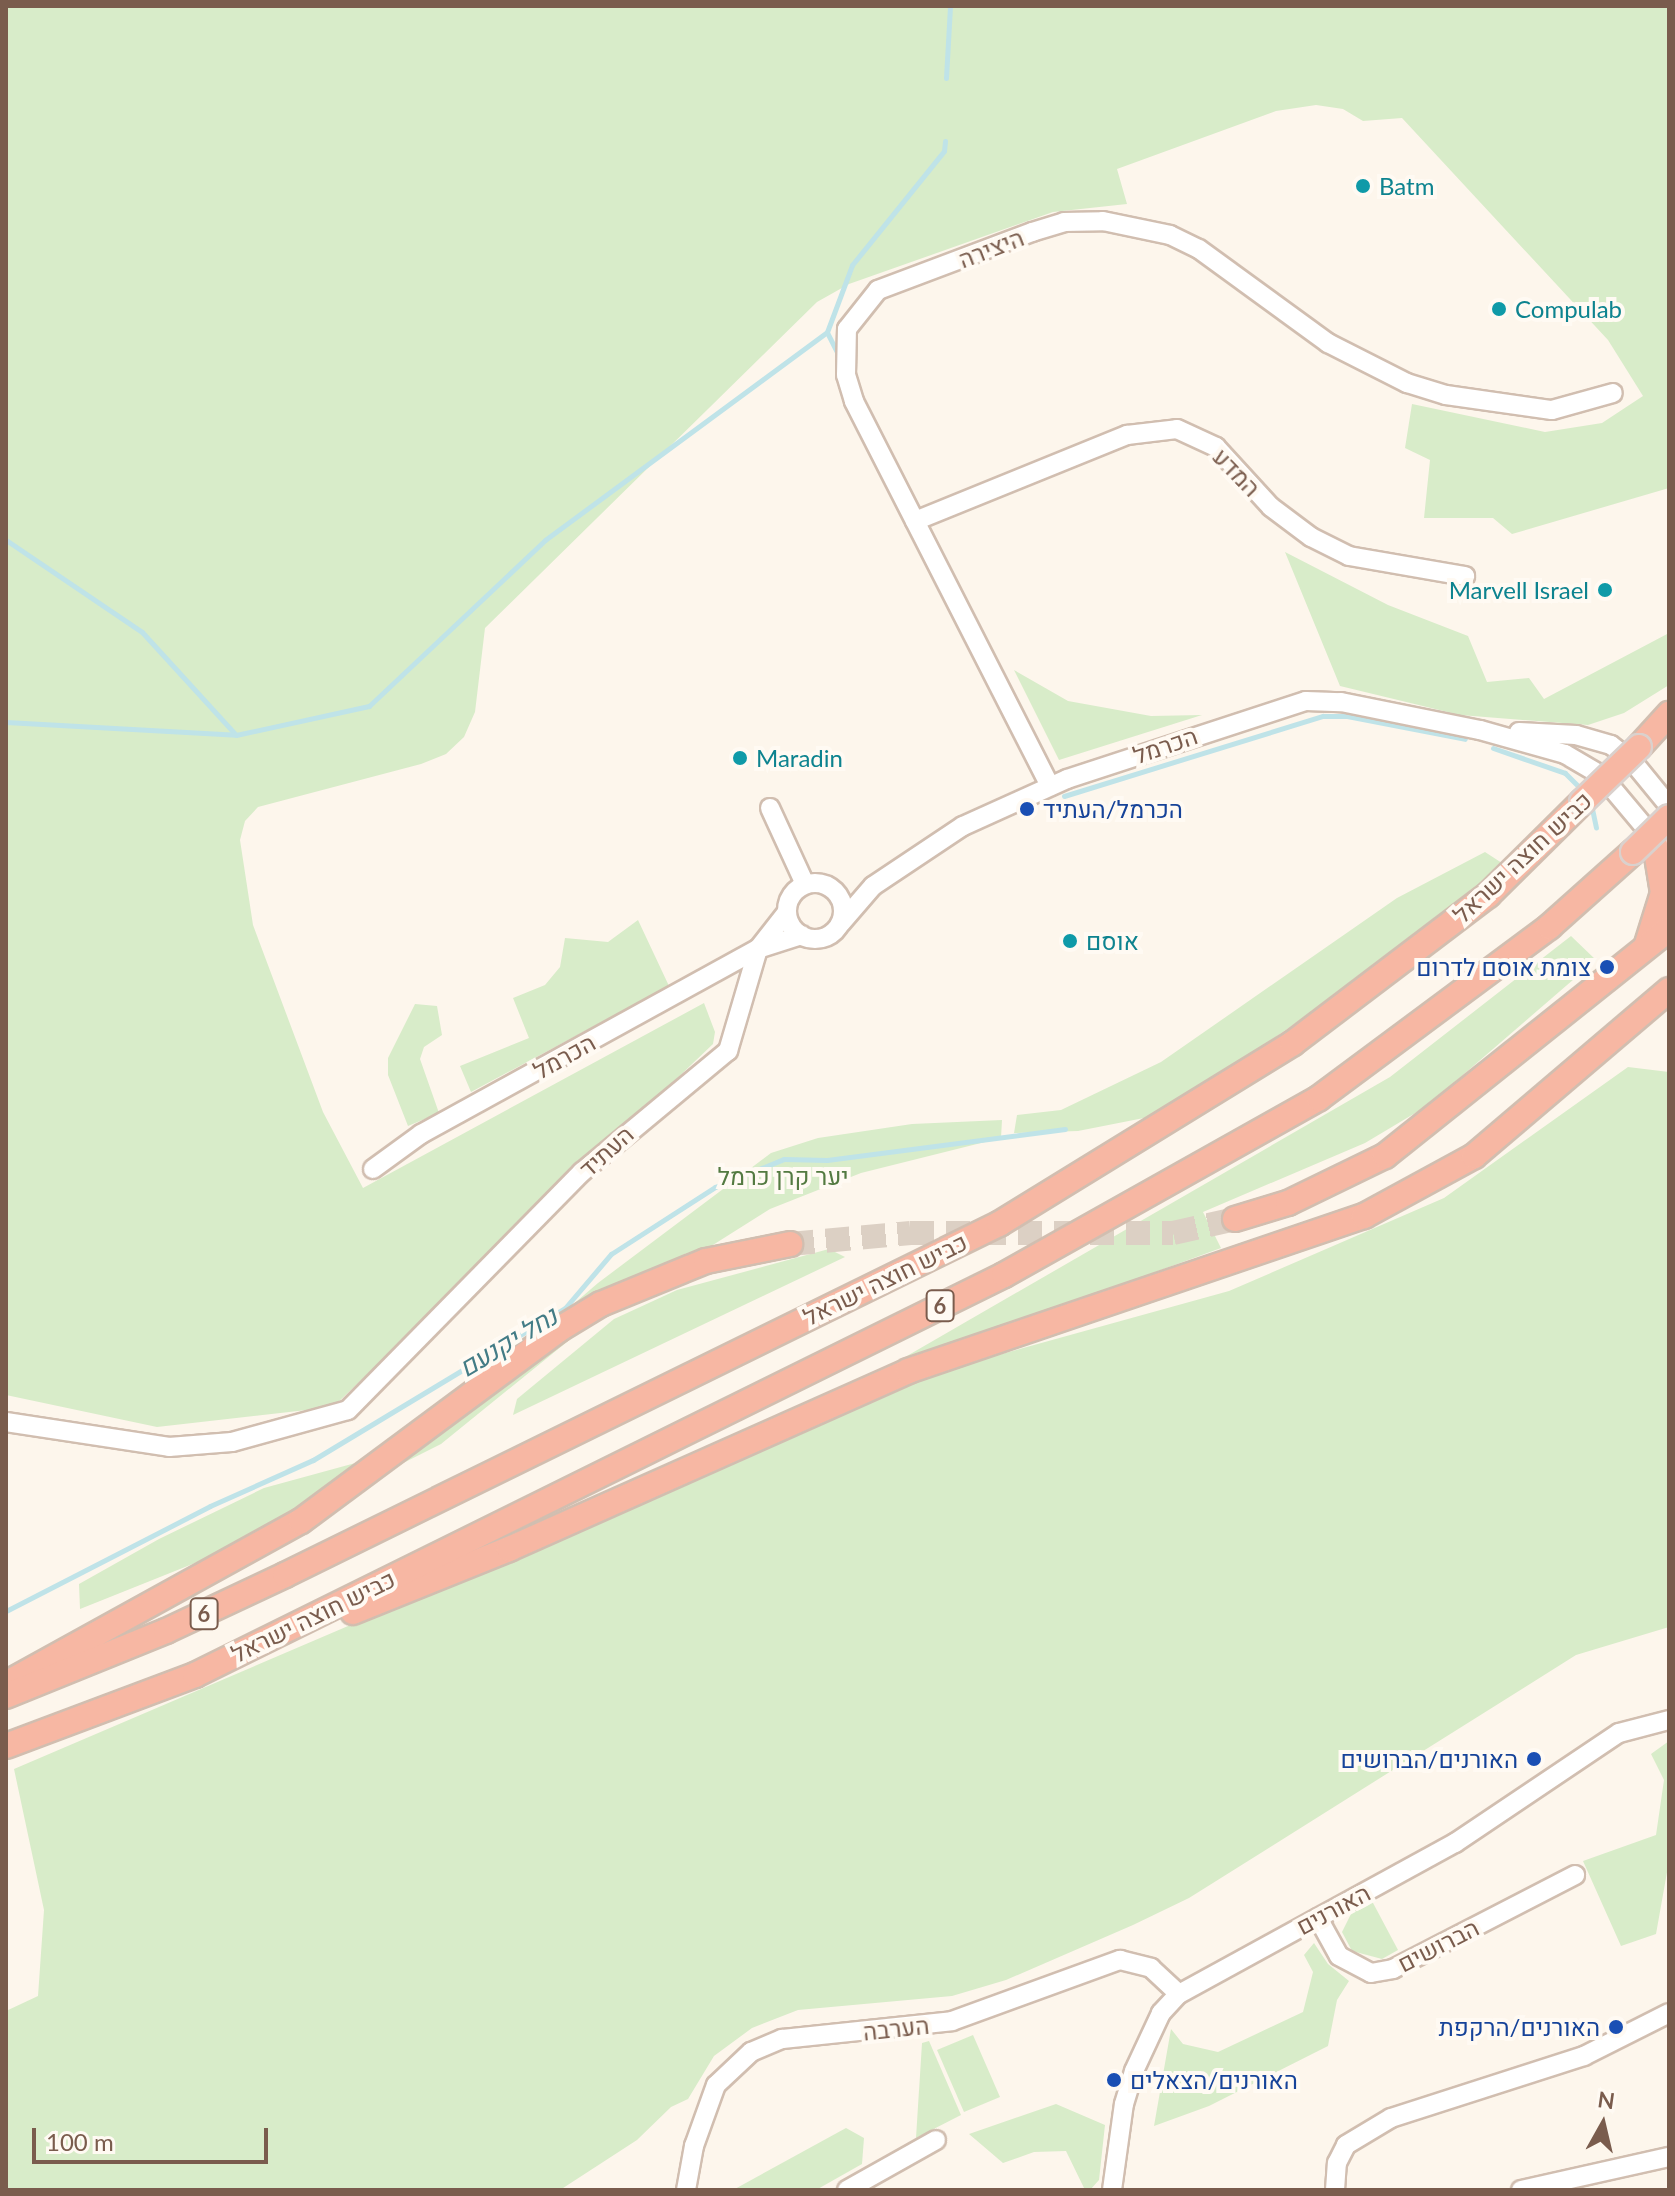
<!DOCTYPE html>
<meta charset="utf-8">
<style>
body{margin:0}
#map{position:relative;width:1675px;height:2196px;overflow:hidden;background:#fdf6ec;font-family:Lato,Heebo,sans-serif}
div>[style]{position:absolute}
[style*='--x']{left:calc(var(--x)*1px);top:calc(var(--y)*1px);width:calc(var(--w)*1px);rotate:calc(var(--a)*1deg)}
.green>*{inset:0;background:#d8ecc9}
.stream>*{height:5px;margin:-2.5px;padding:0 2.5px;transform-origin:2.5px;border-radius:2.5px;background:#bfe3e8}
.highway-tunnel>*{height:24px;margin-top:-12px;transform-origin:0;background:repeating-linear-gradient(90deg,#dcd0c4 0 24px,transparent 0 36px)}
.roads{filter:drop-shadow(2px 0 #d1beb0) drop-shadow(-2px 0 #d1beb0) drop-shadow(0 2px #d1beb0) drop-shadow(0 -2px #d1beb0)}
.minor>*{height:18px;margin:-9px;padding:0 9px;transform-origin:9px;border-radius:9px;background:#fff}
.minor>.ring{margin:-9px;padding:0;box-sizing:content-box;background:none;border:18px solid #fff;border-radius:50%}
.highway>*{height:24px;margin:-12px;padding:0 12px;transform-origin:12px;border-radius:12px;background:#f7b7a3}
.bridges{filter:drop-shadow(2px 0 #dad1cd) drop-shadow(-2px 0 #dad1cd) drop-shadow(0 2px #dad1cd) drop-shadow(0 -2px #dad1cd)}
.highway-bridge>*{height:24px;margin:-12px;padding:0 12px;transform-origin:12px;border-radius:12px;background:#f7b7a3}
.dots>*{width:22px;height:22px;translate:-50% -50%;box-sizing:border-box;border:4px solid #fffaf3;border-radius:50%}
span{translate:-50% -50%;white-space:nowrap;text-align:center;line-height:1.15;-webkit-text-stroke:8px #fffaf3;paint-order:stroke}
.shield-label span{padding:2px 6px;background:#fffaf3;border:2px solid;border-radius:6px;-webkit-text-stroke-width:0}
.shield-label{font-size:22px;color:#7a5c4d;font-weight:700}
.culture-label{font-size:24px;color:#0d838f}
.left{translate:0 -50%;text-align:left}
.right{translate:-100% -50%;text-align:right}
.street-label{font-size:24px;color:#7a5c4d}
.transit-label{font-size:24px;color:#164399}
.park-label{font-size:24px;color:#537a41}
.water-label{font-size:26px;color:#437c86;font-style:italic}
.frame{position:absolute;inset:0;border:8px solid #7a5c4d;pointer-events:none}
.north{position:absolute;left:1563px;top:2084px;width:80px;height:80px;-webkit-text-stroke:6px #fffaf3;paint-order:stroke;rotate:8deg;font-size:22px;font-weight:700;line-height:32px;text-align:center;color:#7a5c4d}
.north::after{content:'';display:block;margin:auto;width:28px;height:36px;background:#7a5c4d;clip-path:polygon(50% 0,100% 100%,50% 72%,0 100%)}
.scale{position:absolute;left:32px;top:2128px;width:236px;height:36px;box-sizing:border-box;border:4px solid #7a5c4d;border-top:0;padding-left:10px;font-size:24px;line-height:28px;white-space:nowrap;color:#7a5c4d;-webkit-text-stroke:6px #fffaf3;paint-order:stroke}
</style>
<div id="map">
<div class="green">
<i style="clip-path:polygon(6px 6px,1669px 6px,1669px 488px,1512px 534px,1493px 518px,1424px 518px,1430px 460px,1405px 448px,1412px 404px,1545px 432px,1602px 423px,1643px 396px,1608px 340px,1402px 118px,1363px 121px,1343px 109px,1316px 105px,1276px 111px,1117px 169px,1127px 204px,1053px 212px,849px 284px,817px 302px,485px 628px,475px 712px,464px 737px,446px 754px,421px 764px,258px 807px,245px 821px,240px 840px,253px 925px,323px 1112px,363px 1188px,704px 1003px,715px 1032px,713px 1044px,333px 1407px,157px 1427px,6px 1395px)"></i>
<i style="clip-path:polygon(1285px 552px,1388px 605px,1468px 636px,1487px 682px,1529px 678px,1544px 699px,1669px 633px,1669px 685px,1624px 713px,1588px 725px,1460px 715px,1340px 686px)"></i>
<i style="clip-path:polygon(1014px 670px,1068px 701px,1151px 716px,1202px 715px,1059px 760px)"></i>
<i style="clip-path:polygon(1485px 852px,1505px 865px,1411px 942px,1199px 1091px,1149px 1117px,1078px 1131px,1014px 1133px,1017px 1115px,1061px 1110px,1161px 1062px,1397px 898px)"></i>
<i style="clip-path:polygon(638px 920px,669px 986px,471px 1092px,460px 1066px,529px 1038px,513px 998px,545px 985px,560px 967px,565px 938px,608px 942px)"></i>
<i style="clip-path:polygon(1571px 936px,1596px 960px,1427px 1106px,1365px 1143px,1203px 1212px,1221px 1248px,874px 1375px,1390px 1077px)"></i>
<i style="clip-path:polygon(415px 1004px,437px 1006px,442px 1035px,424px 1047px,420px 1059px,439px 1113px,408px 1126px,388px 1075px,388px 1058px)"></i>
<i style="clip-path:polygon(1628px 1067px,1669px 1072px,1669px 1627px,1576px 1655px,1189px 1898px,1133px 1925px,1006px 1980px,952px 1996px,798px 2010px,752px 2028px,714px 2056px,688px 2099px,671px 2107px,637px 2140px,560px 2190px,6px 2190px,6px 2011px,38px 1996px,44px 1910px,14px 1769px,951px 1368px,1229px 1291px,1444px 1198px)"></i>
<i style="clip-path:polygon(1002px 1120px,1001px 1138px,861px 1173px,770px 1209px,594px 1320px,441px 1444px,240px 1545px,80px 1609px,79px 1584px,159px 1539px,264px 1488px,370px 1459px,421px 1435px,598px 1283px,771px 1153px,818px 1138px,912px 1124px)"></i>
<i style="clip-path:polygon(829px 1249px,845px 1257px,513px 1415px,517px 1399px,614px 1319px,677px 1290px)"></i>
<i style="clip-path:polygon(1669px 1741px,1669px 1861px,1656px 1934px,1621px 1946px,1583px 1861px,1656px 1835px,1664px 1780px,1651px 1754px)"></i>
<i style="clip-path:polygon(1372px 1901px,1398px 1950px,1382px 1959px,1352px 1951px,1342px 1932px,1352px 1912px)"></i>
<i style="clip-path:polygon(1314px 1943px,1328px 1964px,1349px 1981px,1337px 2000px,1328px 2046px,1209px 2106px,1154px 2126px,1171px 2029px,1183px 2044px,1218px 2052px,1303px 2012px,1313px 1972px,1304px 1955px)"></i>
<i style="clip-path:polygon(973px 2035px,1000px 2097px,964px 2112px,937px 2050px)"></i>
<i style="clip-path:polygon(929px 2041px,961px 2115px,916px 2138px,922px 2043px)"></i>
<i style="clip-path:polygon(1056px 2104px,1105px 2125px,1099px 2180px,1090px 2190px,1085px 2190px,1066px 2151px,1034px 2152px,1003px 2163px,969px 2134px)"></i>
<i style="clip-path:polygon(846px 2128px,864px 2138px,862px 2164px,816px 2190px,733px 2190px)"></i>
</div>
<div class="stream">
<i style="--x:946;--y:78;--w:72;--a:-86.8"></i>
<i style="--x:837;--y:352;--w:22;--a:-117"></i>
<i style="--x:827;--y:332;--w:72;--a:-69.5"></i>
<i style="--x:852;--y:265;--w:146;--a:-51.1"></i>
<i style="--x:944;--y:151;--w:10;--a:-84"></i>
<i style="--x:6;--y:540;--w:164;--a:34.1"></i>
<i style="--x:142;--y:632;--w:138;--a:47.6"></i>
<i style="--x:6;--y:722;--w:230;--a:3.2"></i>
<i style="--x:236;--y:735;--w:136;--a:-12.3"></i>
<i style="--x:369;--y:706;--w:242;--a:-43.3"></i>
<i style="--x:545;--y:540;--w:350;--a:-36.4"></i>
<i style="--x:1493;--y:748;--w:76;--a:19.1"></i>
<i style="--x:1565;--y:773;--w:27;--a:45"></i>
<i style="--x:1064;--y:796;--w:271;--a:-17.2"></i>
<i style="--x:1323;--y:716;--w:24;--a:0"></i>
<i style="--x:1347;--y:716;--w:120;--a:11"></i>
<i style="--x:1591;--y:804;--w:24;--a:78"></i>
<i style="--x:6;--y:1611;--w:229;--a:-27.2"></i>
<i style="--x:210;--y:1506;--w:113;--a:-24.1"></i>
<i style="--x:313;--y:1460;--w:294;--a:-31.1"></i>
<i style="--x:565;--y:1308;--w:71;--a:-49.6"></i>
<i style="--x:611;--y:1254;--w:124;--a:-32.8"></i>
<i style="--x:715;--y:1187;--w:74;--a:-22.1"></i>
<i style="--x:784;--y:1159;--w:43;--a:1.3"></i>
<i style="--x:827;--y:1160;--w:240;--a:-7.4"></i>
</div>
<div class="highway-tunnel">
<i style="--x:790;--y:1244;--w:121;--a:-5.2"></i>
<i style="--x:910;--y:1233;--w:263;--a:0"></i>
<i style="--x:1173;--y:1233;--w:64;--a:-12.7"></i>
</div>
<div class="roads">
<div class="minor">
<i style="--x:915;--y:521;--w:229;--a:-22.1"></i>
<i style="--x:1127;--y:435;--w:50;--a:-6.8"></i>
<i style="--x:1177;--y:429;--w:43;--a:24.8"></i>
<i style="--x:1216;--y:447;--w:81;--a:47.5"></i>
<i style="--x:1271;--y:507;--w:50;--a:36.9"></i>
<i style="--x:1311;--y:537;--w:42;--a:26.6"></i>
<i style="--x:1349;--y:556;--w:118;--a:9.8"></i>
<i style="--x:1519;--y:732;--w:57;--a:3"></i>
<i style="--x:1576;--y:735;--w:36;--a:16"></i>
<i style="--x:1611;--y:745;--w:28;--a:38"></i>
<i style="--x:1633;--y:762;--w:57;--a:50.7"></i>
<i style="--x:1050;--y:786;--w:432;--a:-117"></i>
<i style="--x:854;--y:401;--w:27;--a:-107"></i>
<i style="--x:846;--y:375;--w:46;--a:-88.8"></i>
<i style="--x:847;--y:329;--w:50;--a:-51.5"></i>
<i style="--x:878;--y:290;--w:165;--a:-20.6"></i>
<i style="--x:1032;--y:232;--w:34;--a:-17"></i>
<i style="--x:1064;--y:222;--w:39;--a:-1"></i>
<i style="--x:1103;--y:221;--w:68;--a:11.8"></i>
<i style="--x:1170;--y:235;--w:32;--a:26"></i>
<i style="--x:1199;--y:249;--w:160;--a:36.1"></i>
<i style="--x:1328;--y:343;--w:89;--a:26.9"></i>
<i style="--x:1407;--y:383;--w:41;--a:17.1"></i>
<i style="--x:1446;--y:395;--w:107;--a:8.1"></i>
<i style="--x:1552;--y:410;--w:63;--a:-15.6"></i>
<i style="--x:770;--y:808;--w:84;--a:65.3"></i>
<i class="ring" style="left:787px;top:883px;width:38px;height:38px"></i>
<i style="--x:841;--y:923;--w:49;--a:-49.1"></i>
<i style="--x:873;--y:886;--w:108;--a:-33.7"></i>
<i style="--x:963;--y:826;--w:114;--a:-24.3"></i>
<i style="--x:1067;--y:779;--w:251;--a:-18.1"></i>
<i style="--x:1306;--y:701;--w:35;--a:2"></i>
<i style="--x:1341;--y:702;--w:142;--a:11.4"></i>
<i style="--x:1480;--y:730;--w:88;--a:15.8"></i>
<i style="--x:1565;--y:754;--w:42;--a:30.3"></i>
<i style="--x:1601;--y:775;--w:90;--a:50"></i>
<i style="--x:373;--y:1169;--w:59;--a:-36.1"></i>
<i style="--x:421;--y:1134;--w:384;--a:-28.8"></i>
<i style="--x:758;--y:949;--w:46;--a:-17.7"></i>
<i style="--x:6;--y:1422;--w:165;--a:8.7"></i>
<i style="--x:169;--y:1447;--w:63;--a:-4.5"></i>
<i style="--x:232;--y:1442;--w:120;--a:-15.4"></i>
<i style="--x:348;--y:1410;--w:334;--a:-45.5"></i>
<i style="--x:582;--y:1172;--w:190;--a:-39.7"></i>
<i style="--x:728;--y:1051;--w:106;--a:-73.6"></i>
<i style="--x:758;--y:949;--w:47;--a:-51.9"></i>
<i style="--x:1318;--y:1918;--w:43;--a:61.1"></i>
<i style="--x:1339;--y:1956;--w:36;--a:28"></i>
<i style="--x:1371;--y:1973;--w:22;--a:-10"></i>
<i style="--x:1393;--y:1969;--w:205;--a:-27.3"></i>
<i style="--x:686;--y:2190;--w:45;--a:-79.7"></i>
<i style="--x:694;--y:2146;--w:65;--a:-70.2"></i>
<i style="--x:716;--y:2085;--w:48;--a:-43.3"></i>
<i style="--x:751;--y:2052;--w:34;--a:-23"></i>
<i style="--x:782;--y:2039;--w:171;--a:-6"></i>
<i style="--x:952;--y:2021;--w:179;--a:-20"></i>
<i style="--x:1120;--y:1960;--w:32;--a:14"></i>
<i style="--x:1151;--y:1968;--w:38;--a:43"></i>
<i style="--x:847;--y:2190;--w:102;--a:-29.3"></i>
<i style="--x:1112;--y:2190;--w:87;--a:-82.1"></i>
<i style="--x:1124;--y:2104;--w:34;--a:-73"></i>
<i style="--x:1134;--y:2071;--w:64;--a:-65"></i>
<i style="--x:1161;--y:2013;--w:26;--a:-47"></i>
<i style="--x:1179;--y:1994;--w:315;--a:-28.7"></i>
<i style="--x:1455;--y:1843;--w:197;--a:-33.9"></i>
<i style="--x:1619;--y:1733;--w:52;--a:-14.6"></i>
<i style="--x:1335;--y:2190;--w:27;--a:-86"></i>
<i style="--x:1337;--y:2163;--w:20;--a:-63"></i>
<i style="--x:1346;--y:2145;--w:52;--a:-31"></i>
<i style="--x:1391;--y:2118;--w:203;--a:-17.8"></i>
<i style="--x:1584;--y:2056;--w:95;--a:-26.8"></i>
<i style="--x:1521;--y:2190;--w:152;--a:-12.6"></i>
</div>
<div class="highway">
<i style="--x:1639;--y:747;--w:45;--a:-47.7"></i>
<i style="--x:1647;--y:944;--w:53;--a:-72.6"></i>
<i style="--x:1663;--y:893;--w:56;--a:-99.3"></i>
<i style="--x:1235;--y:1219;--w:55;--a:-16.8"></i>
<i style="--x:1288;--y:1203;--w:108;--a:-25.9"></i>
<i style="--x:1385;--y:1156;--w:364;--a:-38.6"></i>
<i style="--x:353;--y:1612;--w:168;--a:-22"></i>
<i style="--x:509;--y:1549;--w:437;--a:-24"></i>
<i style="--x:908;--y:1371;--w:482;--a:-18.8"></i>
<i style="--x:1364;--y:1216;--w:125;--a:-28.6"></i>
<i style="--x:1474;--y:1156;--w:256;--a:-40.4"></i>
<i style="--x:11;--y:1681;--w:331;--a:-28.9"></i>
<i style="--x:301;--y:1521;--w:320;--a:-36.6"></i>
<i style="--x:558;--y:1330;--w:50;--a:-31.2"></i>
<i style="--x:601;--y:1304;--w:113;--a:-22.3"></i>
<i style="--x:706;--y:1261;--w:86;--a:-11.4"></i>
<i style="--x:6;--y:1696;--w:173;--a:-22.1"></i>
<i style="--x:166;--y:1631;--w:132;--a:-25.2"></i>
<i style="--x:285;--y:1575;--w:796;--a:-26.18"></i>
<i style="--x:999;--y:1224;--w:345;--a:-31.6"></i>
<i style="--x:1293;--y:1043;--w:245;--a:-37.2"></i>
<i style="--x:1488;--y:895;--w:132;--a:-44.7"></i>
<i style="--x:6;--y:1746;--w:202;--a:-20.6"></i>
<i style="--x:195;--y:1675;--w:902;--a:-26.31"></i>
<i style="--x:1004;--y:1275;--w:361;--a:-29.3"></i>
<i style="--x:1319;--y:1098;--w:287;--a:-36.6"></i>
<i style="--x:1549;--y:927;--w:113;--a:-41.8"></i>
</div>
</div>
<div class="bridges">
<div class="highway-bridge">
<i style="--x:1582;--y:802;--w:79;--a:-44"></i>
<i style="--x:1633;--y:852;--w:50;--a:-44.2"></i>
</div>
</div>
<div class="dots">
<i style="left:1363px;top:186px;background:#0f9aa8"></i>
<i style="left:1499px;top:309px;background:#0f9aa8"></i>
<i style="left:1605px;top:590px;background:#0f9aa8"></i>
<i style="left:740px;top:758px;background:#0f9aa8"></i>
<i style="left:1027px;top:809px;background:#1a4fb4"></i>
<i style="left:1070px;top:941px;background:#0f9aa8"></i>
<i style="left:1607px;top:967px;background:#1a4fb4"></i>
<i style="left:1534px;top:1759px;background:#1a4fb4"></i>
<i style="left:1616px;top:2027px;background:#1a4fb4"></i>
<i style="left:1114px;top:2080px;background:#1a4fb4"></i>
</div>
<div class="shield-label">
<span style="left:940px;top:1306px">6</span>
<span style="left:204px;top:1614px">6</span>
</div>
<div class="culture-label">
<span class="left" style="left:1379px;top:186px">Batm</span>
<span class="left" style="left:1515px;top:309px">Compulab</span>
<span class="right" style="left:1589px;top:590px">Marvell Israel</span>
<span class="left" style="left:756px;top:758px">Maradin</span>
<span class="left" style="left:1086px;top:941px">אוסם</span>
</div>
<div class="street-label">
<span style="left:991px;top:248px;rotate:-21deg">היצירה</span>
<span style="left:1237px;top:472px;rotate:46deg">המדע</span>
<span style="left:1165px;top:745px;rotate:-19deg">הכרמל</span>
<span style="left:1522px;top:857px;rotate:-43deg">כביש חוצה ישראל</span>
<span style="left:564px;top:1056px;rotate:-29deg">הכרמל</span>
<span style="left:606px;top:1151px;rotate:-42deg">העתיד</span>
<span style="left:885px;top:1279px;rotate:-26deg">כביש חוצה ישראל</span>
<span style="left:313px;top:1616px;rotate:-26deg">כביש חוצה ישראל</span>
<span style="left:1333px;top:1909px;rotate:-28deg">האורנים</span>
<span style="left:1438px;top:1945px;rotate:-27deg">הברושים</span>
<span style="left:896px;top:2028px;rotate:-6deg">הערבה</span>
</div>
<div class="transit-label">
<span class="left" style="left:1043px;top:809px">הכרמל/העתיד</span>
<span class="right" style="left:1591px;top:967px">צומת אוסם לדרום</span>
<span class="right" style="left:1518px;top:1759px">האורנים/הברושים</span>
<span class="right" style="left:1600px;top:2027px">האורנים/הרקפת</span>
<span class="left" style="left:1130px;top:2080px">האורנים/הצאלים</span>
</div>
<div class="park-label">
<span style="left:783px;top:1176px">יער קרן כרמל</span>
</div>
<div class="water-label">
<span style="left:508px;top:1342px;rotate:-31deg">נחל יקנעם</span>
</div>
<div class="frame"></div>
<div class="north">N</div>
<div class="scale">100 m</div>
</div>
